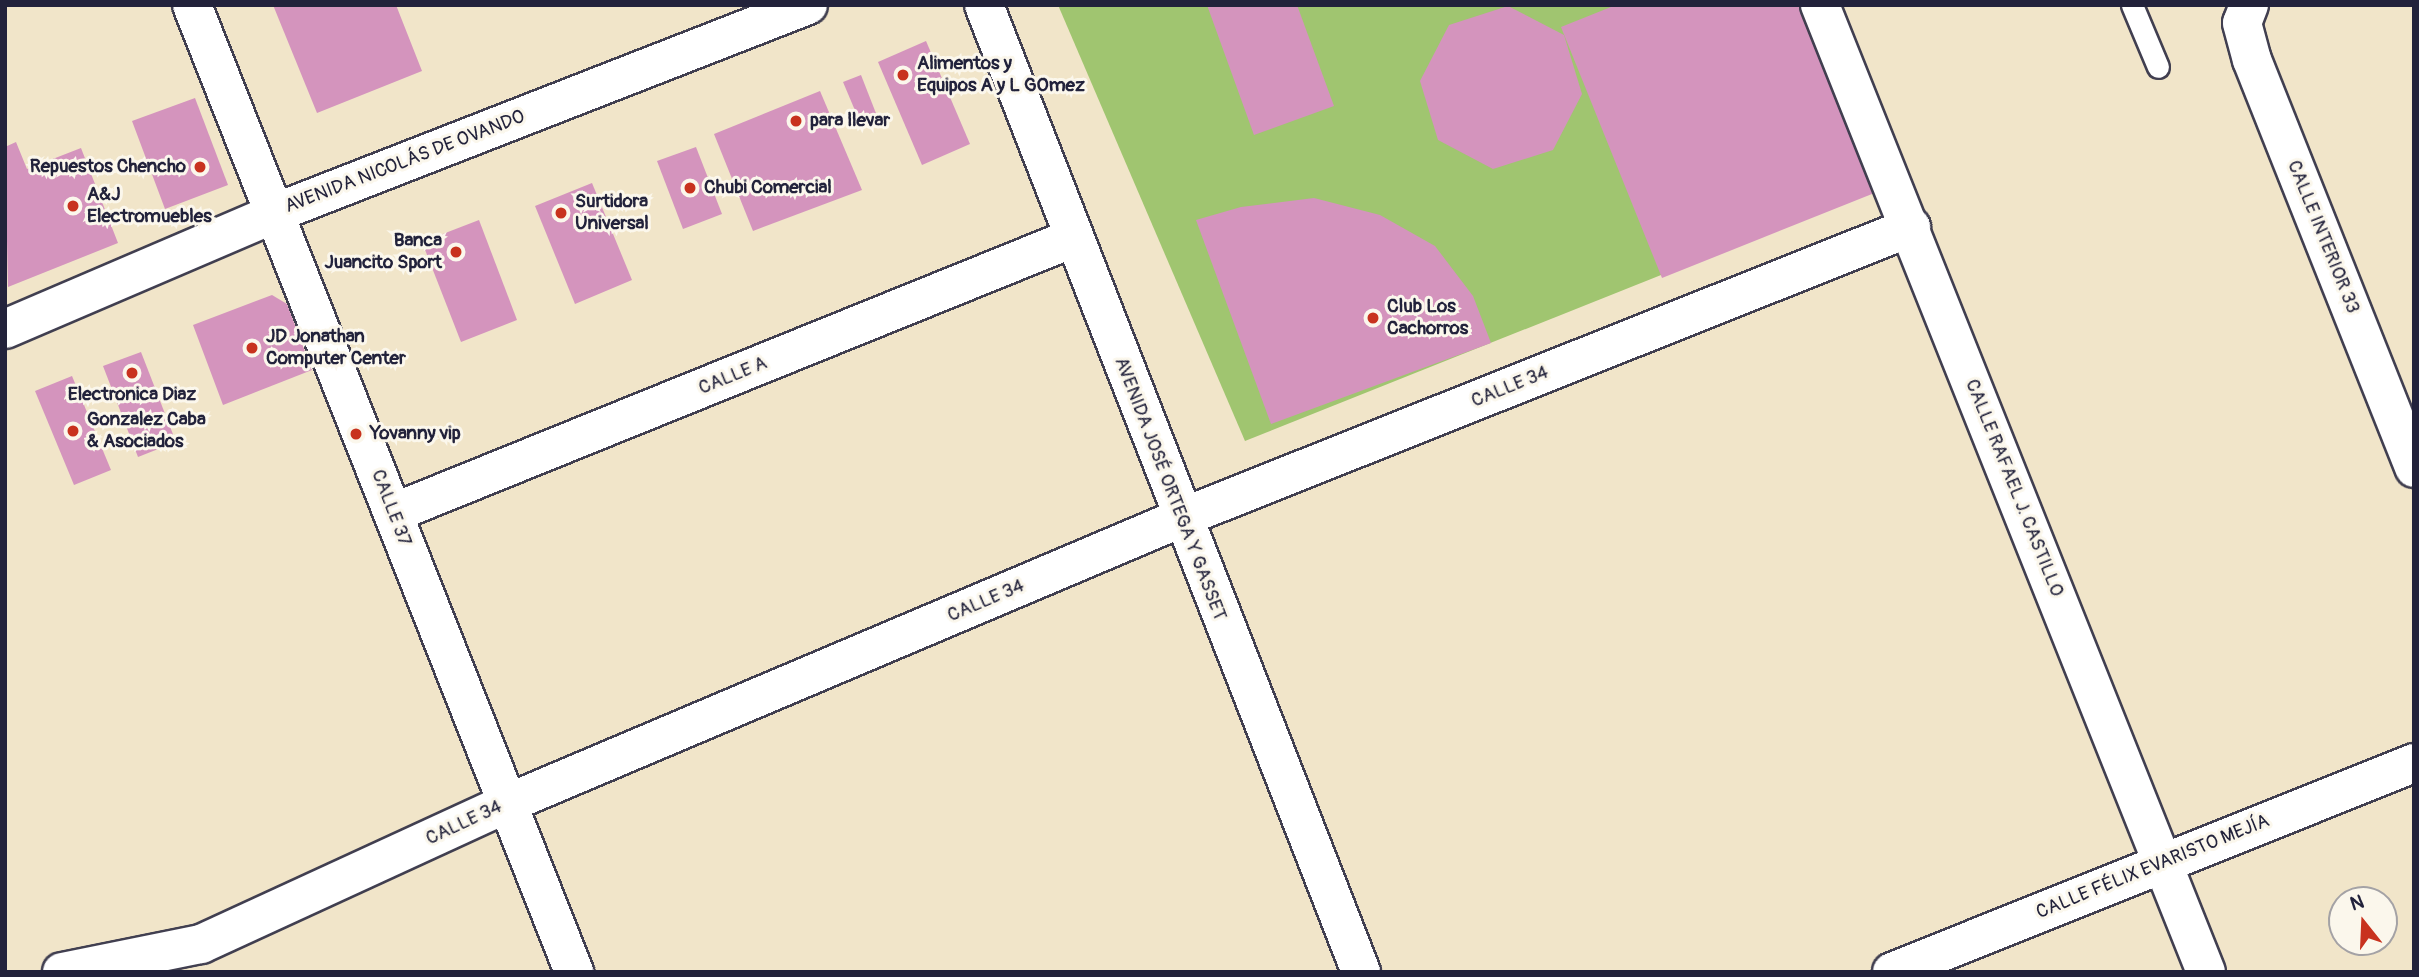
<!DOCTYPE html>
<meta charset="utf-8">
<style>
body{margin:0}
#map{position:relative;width:2419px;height:977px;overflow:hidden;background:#f1e5c9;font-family:Pangolin,sans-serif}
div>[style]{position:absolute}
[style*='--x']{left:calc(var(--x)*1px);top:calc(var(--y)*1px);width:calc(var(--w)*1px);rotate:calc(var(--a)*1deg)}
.green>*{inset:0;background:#a0c570}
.building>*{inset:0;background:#d494bd}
.roads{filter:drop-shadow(2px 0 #413f50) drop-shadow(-2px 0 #413f50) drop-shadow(0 2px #413f50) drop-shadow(0 -2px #413f50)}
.lane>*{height:21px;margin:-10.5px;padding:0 10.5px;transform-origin:10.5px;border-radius:10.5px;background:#fff}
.street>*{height:38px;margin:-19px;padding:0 19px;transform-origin:19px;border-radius:19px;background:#fff}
.secondary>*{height:38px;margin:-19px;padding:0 19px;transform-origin:19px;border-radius:19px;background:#fff}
.dots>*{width:19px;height:19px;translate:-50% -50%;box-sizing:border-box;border:4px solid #fbf7ec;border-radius:50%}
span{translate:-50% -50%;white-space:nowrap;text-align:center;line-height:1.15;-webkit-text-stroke:6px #fbf7ec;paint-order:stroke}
.poi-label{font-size:19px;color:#22223b;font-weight:700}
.left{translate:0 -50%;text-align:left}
.right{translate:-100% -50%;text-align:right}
.street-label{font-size:19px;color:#22223b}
.frame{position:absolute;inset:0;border:7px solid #22223b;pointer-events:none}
.north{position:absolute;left:2328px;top:886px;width:70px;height:70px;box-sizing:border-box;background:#fbf7ec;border:2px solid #a4a2a5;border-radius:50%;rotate:342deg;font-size:19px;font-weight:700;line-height:28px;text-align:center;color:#22223b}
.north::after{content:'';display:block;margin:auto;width:24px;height:32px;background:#c8321e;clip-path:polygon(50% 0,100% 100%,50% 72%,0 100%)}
</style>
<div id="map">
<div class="green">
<i style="clip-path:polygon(1058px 5px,1789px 5px,1864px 194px,1245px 441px)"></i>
</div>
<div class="building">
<i style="clip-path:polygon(273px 5px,396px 5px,422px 71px,317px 113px)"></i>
<i style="clip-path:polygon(1207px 5px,1297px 5px,1334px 106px,1254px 135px)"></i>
<i style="clip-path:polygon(1616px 5px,1802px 5px,1877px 192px,1662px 278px,1561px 27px)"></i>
<i style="clip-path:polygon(1508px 6px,1564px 35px,1582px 94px,1553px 150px,1493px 169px,1438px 140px,1420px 81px,1449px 25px)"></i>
<i style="clip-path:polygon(926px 41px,970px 144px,922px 165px,878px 62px)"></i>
<i style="clip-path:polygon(861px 75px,879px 121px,862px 127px,843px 82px)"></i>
<i style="clip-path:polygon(820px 91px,862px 190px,753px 231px,714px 134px)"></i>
<i style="clip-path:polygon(195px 98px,228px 185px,165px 209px,132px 121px)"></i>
<i style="clip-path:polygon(16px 142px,27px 169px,81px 148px,118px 243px,8px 287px,5px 147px)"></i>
<i style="clip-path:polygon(696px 147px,722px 214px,683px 229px,657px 161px)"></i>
<i style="clip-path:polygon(592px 183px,632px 280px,575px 304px,535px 206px)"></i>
<i style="clip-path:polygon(1314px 198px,1380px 215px,1435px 246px,1473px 296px,1491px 343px,1271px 424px,1196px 220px,1241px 207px)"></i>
<i style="clip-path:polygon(479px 220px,517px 320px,461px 342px,422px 242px)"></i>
<i style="clip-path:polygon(272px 295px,287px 304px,312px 370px,223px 405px,193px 325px)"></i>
<i style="clip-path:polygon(141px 352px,176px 442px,138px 457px,103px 366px)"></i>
<i style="clip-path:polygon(72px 376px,111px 470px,74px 485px,35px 391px)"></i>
</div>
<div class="roads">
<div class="lane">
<i style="--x:2132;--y:5;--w:67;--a:67.2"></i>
</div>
<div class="street">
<i style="--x:192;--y:5;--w:1040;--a:68.44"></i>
<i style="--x:1820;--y:5;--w:1041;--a:68.24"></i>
<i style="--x:2249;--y:5;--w:19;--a:111"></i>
<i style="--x:2242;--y:23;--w:38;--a:75"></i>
<i style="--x:2252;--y:60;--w:439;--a:68.3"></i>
<i style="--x:393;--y:513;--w:734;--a:-22.02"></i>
<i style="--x:62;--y:972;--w:142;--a:-11.4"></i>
<i style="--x:201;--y:944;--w:336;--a:-24.7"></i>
<i style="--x:506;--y:804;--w:733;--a:-22.96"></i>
<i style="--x:1181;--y:518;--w:786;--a:-21.73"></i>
<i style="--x:1892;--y:972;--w:562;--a:-21.82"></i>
</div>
<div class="secondary">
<i style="--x:984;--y:5;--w:1038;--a:68.7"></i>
<i style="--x:5;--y:329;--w:294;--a:-23.2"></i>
<i style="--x:275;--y:213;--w:572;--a:-21.32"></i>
</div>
</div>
<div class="dots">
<i style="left:903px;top:75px;background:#c8321e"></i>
<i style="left:796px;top:121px;background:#c8321e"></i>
<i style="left:200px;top:167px;background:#c8321e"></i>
<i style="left:690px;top:188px;background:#c8321e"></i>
<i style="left:73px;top:206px;background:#c8321e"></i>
<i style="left:561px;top:213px;background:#c8321e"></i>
<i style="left:456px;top:252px;background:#c8321e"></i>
<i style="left:1373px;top:318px;background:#c8321e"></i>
<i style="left:252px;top:348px;background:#c8321e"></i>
<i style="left:132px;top:373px;background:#c8321e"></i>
<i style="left:73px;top:431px;background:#c8321e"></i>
<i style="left:356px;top:434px;background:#c8321e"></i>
</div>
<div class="poi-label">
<span class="left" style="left:917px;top:75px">Alimentos y<br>Equipos A y L GOmez</span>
<span class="left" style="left:810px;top:121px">para llevar</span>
<span class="right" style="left:186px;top:167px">Repuestos Chencho</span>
<span class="left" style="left:704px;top:188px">Chubi Comercial</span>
<span class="left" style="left:87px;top:206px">A&amp;J<br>Electromuebles</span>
<span class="left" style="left:575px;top:213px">Surtidora<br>Universal</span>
<span class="right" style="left:442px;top:252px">Banca<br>Juancito Sport</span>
<span class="left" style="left:1387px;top:318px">Club Los<br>Cachorros</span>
<span class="left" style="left:266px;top:348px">JD Jonathan<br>Computer Center</span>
<span style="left:132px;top:395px">Electronica Diaz</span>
<span class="left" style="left:87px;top:431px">Gonzalez Caba<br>&amp; Asociados</span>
<span class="left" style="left:370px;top:434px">Yovanny vip</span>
</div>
<div class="street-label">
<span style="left:405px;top:162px;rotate:-21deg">AVENIDA NICOLÁS DE OVANDO</span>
<span style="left:2323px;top:237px;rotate:68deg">CALLE INTERIOR 33</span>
<span style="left:733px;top:376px;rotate:-22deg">CALLE A</span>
<span style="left:1510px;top:387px;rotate:-22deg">CALLE 34</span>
<span style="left:2014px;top:488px;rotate:68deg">CALLE RAFAEL J. CASTILLO</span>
<span style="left:1170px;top:489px;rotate:69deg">AVENIDA JOSÉ ORTEGA Y GASSET</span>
<span style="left:391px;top:508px;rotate:69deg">CALLE 37</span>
<span style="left:986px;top:601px;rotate:-23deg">CALLE 34</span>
<span style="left:464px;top:823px;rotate:-25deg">CALLE 34</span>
<span style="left:2153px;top:867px;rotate:-22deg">CALLE FÉLIX EVARISTO MEJÍA</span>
</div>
<div class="frame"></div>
<div class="north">N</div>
</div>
